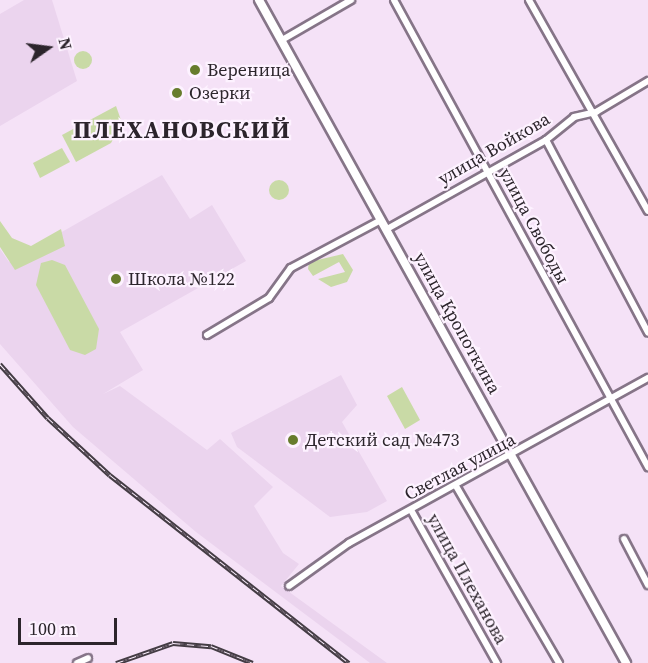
<!DOCTYPE html>
<meta charset="utf-8">
<style>
body{margin:0}
#map{position:relative;width:648px;height:663px;overflow:hidden;background:#f5e2f7;font-family:"Source Serif 4",serif}
div>[style]{position:absolute}
[style*='--x']{left:calc(var(--x)*1px);top:calc(var(--y)*1px);width:calc(var(--w)*1px);rotate:calc(var(--a)*1deg)}
.built>*{inset:0;background:#ebd4ee}
.green>*{inset:0;background:#c9daa6}
.round{border-radius:50%}
.roads{filter:drop-shadow(2px 0 #867588) drop-shadow(-2px 0 #867588) drop-shadow(0 2px #867588) drop-shadow(0 -2px #867588)}
.street>*{height:6px;margin:-3px;padding:0 3px;transform-origin:3px;border-radius:3px;background:#fff}
.secondary>*{height:8px;margin:-4px;padding:0 4px;transform-origin:4px;border-radius:4px;background:#fff}
.rail>*{height:4.5px;margin-top:-2.25px;transform-origin:0;background:repeating-linear-gradient(90deg,#fdf2ff 0 7px,#443c44 0 14px);box-sizing:border-box;border-block:2px solid #443c44}
.dots>*{width:16px;height:16px;translate:-50% -50%;box-sizing:border-box;border:3px solid #fdf2ff;border-radius:50%}
span{translate:-50% -50%;white-space:nowrap;text-align:center;line-height:1.15;-webkit-text-stroke:4.5px #fdf2ff;paint-order:stroke}
.poi-label{font-size:18px;color:#2c252c}
.left{translate:0 -50%;text-align:left}
.street-label{font-size:18px;color:#2c252c}
.district-label{font-size:24px;color:#2c252c;font-weight:700;letter-spacing:1.5px}
.north{position:absolute;left:18px;top:18px;width:60px;height:60px;-webkit-text-stroke:4px #fdf2ff;paint-order:stroke;rotate:76deg;font-size:16px;font-weight:700;line-height:24px;text-align:center;color:#2c252c}
.north::after{content:'';display:block;margin:auto;width:21px;height:27px;background:#2c252c;clip-path:polygon(50% 0,100% 100%,50% 72%,0 100%)}
.scale{position:absolute;left:18px;top:618px;width:99px;height:27px;box-sizing:border-box;border:3px solid #2c252c;border-top:0;padding-left:8px;font-size:18px;line-height:21px;white-space:nowrap;color:#2c252c;-webkit-text-stroke:4px #fdf2ff;paint-order:stroke}
</style>
<div id="map">
<div class="built">
<i style="clip-path:polygon(24px 0,52px 0,77px 81px,0 126px,0 14px)"></i>
<i style="clip-path:polygon(162px 175px,190px 219px,212px 205px,246px 261px,120px 332px,143px 370px,103px 394px,120px 386px,207px 450px,220px 439px,273px 487px,254px 506px,283px 553px,299px 564px,281px 586px,387px 663px,370px 663px,196px 532px,73px 427px,0 344px,0 249px,9px 262px)"></i>
<i style="clip-path:polygon(341px 375px,357px 405px,342px 422px,387px 501px,367px 512px,330px 517px,237px 447px,231px 433px)"></i>
</div>
<div class="green">
<i class="round" style="left:74px;top:51px;width:18px;height:18px"></i>
<i style="clip-path:polygon(116px 106px,122px 123px,111px 143px,76px 162px,62px 135px)"></i>
<i style="clip-path:polygon(62px 148px,70px 162px,40px 178px,33px 163px)"></i>
<i class="round" style="left:269px;top:180px;width:20px;height:20px"></i>
<i style="clip-path:polygon(0 221px,12px 238px,31px 246px,61px 229px,65px 246px,15px 270px,0 247px)"></i>
<i style="clip-path:polygon(343px 254px,353px 270px,347px 282px,331px 287px,318px 279px,345px 272px,339px 262px,313px 276px,308px 269px,309px 262px)"></i>
<i style="clip-path:polygon(52px 260px,65px 265px,99px 329px,96px 349px,85px 355px,70px 350px,36px 285px,41px 263px)"></i>
<i style="clip-path:polygon(402px 387px,420px 420px,405px 429px,387px 396px)"></i>
</div>
<div class="roads">
<div class="street">
<i style="--x:394;--y:0;--w:532;--a:61.46"></i>
<i style="--x:529;--y:0;--w:242;--a:60.6"></i>
<i style="--x:282;--y:40;--w:80;--a:-30.1"></i>
<i style="--x:546;--y:140;--w:218;--a:62.1"></i>
<i style="--x:387;--y:229;--w:182;--a:-29.2"></i>
<i style="--x:546;--y:140;--w:36;--a:-39"></i>
<i style="--x:574;--y:117;--w:23;--a:-13"></i>
<i style="--x:596;--y:112;--w:61;--a:-30.8"></i>
<i style="--x:207;--y:335;--w:72;--a:-30.8"></i>
<i style="--x:269;--y:298;--w:37;--a:-54"></i>
<i style="--x:291;--y:268;--w:102;--a:-28.1"></i>
<i style="--x:456;--y:486;--w:205;--a:59.8"></i>
<i style="--x:411;--y:510;--w:176;--a:60.7"></i>
<i style="--x:624;--y:539;--w:52;--a:62.4"></i>
<i style="--x:289;--y:586;--w:74;--a:-35.6"></i>
<i style="--x:349;--y:543;--w:342;--a:-28.9"></i>
<i style="--x:77;--y:663;--w:12;--a:-24"></i>
</div>
<div class="secondary">
<i style="--x:259;--y:0;--w:758;--a:61.03"></i>
</div>
</div>
<div class="rail">
<i style="--x:0;--y:364;--w:72;--a:48.4"></i>
<i style="--x:48;--y:418;--w:84;--a:42.6"></i>
<i style="--x:110;--y:475;--w:304;--a:38.2"></i>
<i style="--x:116;--y:663;--w:60;--a:-19.3"></i>
<i style="--x:173;--y:643;--w:38;--a:5"></i>
<i style="--x:211;--y:646;--w:45;--a:22"></i>
</div>
<div class="dots">
<i style="left:195px;top:70px;background:#677c2d"></i>
<i style="left:177px;top:93px;background:#677c2d"></i>
<i style="left:116px;top:279px;background:#677c2d"></i>
<i style="left:293px;top:440px;background:#677c2d"></i>
</div>
<div class="poi-label">
<span class="left" style="left:207px;top:70px">Вереница</span>
<span class="left" style="left:189px;top:93px">Озерки</span>
<span class="left" style="left:128px;top:279px">Школа №122</span>
<span class="left" style="left:305px;top:440px">Детский сад №473</span>
</div>
<div class="street-label">
<span style="left:494px;top:149px;rotate:-30deg">улица Войкова</span>
<span style="left:534px;top:226px;rotate:62deg">улица Свободы</span>
<span style="left:457px;top:323px;rotate:61deg">улица Кропоткина</span>
<span style="left:460px;top:467px;rotate:-28deg">Светлая улица</span>
<span style="left:467px;top:579px;rotate:61deg">улица Плеханова</span>
</div>
<div class="district-label">
<span style="left:182px;top:130px">ПЛЕХАНОВСКИЙ</span>
</div>
<div class="north">N</div>
<div class="scale">100 m</div>
</div>
